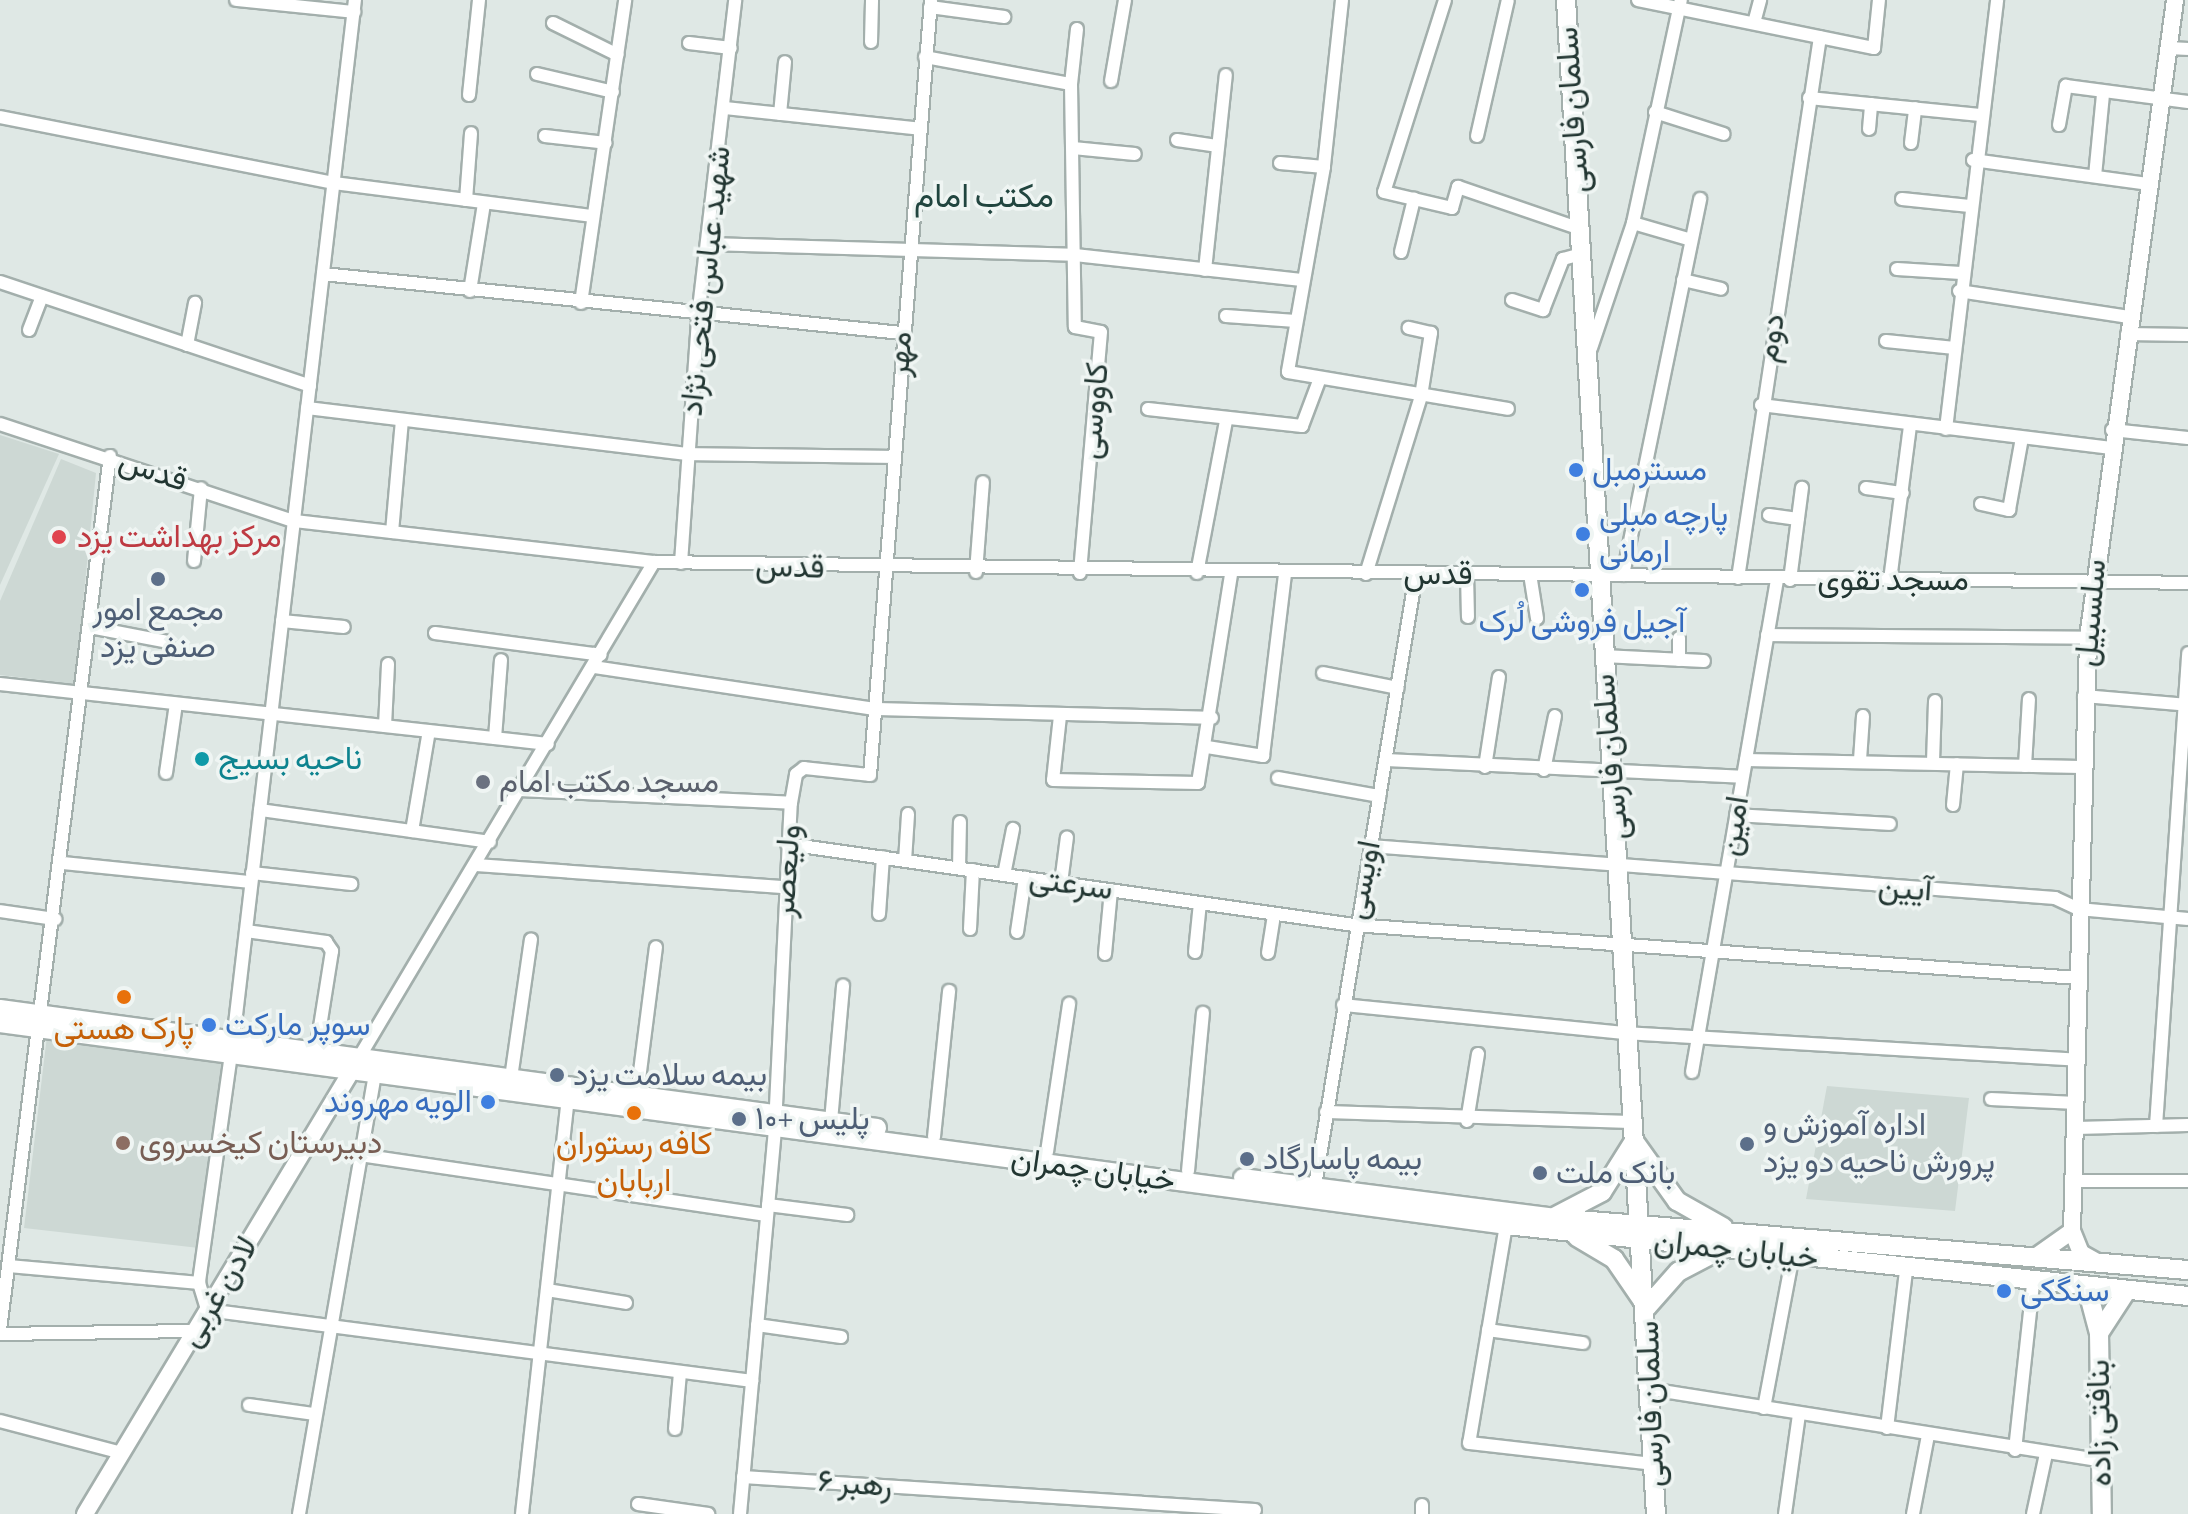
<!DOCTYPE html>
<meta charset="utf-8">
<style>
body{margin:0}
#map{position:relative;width:2188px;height:1514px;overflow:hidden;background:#dfe8e5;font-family:"Alegreya Sans",Vazirmatn,sans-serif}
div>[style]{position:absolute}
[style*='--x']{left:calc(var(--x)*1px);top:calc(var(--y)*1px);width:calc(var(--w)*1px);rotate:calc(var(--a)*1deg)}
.built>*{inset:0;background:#cdd8d4}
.roads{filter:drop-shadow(2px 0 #a3afac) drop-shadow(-2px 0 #a3afac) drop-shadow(0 2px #a3afac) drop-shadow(0 -2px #a3afac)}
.minor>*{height:12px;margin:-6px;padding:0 6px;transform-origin:6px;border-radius:6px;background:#fff}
.tertiary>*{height:16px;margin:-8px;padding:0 8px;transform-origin:8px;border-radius:8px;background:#fff}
.secondary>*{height:18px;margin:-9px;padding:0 9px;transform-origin:9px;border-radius:9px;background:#fff}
.dots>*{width:22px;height:22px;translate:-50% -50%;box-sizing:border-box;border:4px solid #eff5f3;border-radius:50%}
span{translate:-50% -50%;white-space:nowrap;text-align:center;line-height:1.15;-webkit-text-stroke:7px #eff5f3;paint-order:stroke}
.street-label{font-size:32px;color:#223632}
.shop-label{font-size:32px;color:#366cbe}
.left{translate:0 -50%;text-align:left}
.right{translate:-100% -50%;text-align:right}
.health-label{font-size:32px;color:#be3a42}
.service-label{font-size:32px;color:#4e5e75}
.culture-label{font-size:32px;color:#0d838f}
.worship-label{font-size:32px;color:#5b616d}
.food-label{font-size:32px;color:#c56008}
.education-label{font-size:32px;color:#785e54}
.neighbourhood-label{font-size:34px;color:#21453f}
</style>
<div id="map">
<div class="built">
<i style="clip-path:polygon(0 435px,59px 454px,0 585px)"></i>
<i style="clip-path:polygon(61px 459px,96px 473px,75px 684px,0 675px,0 601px)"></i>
<i style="clip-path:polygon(47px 1036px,223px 1058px,199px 1248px,24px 1228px)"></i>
<i style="clip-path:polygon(1827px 1086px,1969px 1098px,1955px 1211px,1806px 1199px)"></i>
</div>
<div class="roads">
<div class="minor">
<i style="--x:236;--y:0;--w:119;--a:5.8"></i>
<i style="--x:1342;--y:0;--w:168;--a:96.2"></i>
<i style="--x:1324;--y:167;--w:208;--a:100"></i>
<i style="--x:1288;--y:372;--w:223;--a:9.5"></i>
<i style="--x:1445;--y:0;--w:201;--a:107.6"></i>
<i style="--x:1384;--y:192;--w:70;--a:13.2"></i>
<i style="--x:1452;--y:208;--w:22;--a:-74"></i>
<i style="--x:1458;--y:187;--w:130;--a:18.9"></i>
<i style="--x:1638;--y:0;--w:241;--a:11.5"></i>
<i style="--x:1874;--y:48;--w:48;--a:-84.1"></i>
<i style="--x:930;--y:7;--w:75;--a:7.7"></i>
<i style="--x:553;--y:23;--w:72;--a:26.2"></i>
<i style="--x:1754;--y:23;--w:24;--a:-75"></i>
<i style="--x:1077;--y:29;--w:55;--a:96.2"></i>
<i style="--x:1071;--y:84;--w:243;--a:89.1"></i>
<i style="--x:1075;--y:327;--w:26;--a:11"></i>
<i style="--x:1101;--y:332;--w:242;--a:95"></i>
<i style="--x:871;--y:42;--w:42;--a:-88.6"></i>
<i style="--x:689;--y:43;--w:42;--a:6.8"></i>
<i style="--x:2169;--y:48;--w:19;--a:3"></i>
<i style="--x:925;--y:57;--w:148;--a:10.5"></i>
<i style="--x:537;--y:74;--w:78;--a:13.3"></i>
<i style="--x:1111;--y:81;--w:82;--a:-80.2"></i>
<i style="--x:469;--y:95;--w:96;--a:-84"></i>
<i style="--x:1809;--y:98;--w:172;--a:5.7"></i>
<i style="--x:725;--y:108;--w:196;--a:6.1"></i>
<i style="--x:1655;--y:112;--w:72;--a:17.7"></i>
<i style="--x:780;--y:114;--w:52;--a:-84.5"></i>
<i style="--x:0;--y:117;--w:340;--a:11.2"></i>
<i style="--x:334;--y:183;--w:259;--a:7.3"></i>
<i style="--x:2059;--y:125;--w:40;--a:-80"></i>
<i style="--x:2066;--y:86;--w:123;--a:7.5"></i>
<i style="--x:1869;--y:129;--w:25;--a:-85"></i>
<i style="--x:545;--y:136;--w:61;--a:6.5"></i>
<i style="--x:1477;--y:136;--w:139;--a:-77.2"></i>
<i style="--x:1177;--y:140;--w:40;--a:8.5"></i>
<i style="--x:1911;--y:143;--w:35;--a:-83"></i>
<i style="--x:1073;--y:148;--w:62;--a:5.5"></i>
<i style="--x:1973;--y:160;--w:178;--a:7.8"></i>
<i style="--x:1280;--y:163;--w:44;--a:5.2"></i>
<i style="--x:2095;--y:176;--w:82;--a:-84.4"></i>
<i style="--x:1902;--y:199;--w:68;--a:5.9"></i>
<i style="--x:466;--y:200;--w:67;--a:-85.7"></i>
<i style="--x:1633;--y:223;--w:60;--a:16.3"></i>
<i style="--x:707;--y:244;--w:368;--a:1.7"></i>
<i style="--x:1075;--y:255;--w:228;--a:6.3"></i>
<i style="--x:1401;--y:252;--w:55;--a:-76.2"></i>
<i style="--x:1897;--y:269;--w:64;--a:3.6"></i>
<i style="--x:1205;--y:270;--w:196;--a:-83.9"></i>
<i style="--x:323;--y:274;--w:582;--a:5.82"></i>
<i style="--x:1683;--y:280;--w:39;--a:13"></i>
<i style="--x:0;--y:282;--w:327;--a:18.5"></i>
<i style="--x:470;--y:291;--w:88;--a:-80.9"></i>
<i style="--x:1959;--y:291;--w:172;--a:8.7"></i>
<i style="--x:1512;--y:300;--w:33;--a:18"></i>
<i style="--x:1543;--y:310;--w:55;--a:-68.6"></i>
<i style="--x:1563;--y:259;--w:20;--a:-15"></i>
<i style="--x:581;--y:303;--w:306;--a:-81.7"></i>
<i style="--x:1226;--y:316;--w:70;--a:4.1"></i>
<i style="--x:29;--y:330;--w:36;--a:-69"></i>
<i style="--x:2127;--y:334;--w:61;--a:0.9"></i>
<i style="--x:1886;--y:341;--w:69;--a:5.8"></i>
<i style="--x:187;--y:345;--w:43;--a:-79.2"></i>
<i style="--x:1591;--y:348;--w:132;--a:-71.4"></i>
<i style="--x:1633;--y:223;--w:228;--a:-77.9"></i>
<i style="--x:1761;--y:405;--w:351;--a:7"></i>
<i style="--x:307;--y:408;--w:383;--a:6.9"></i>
<i style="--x:687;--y:454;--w:204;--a:0.8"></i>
<i style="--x:1148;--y:409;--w:155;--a:6.3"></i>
<i style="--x:1302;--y:426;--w:51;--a:-69.4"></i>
<i style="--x:0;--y:424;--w:310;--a:18.3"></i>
<i style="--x:294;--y:521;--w:362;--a:6.5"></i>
<i style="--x:654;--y:562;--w:1534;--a:0.78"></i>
<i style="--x:1946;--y:429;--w:432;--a:-83.2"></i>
<i style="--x:2112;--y:430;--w:76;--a:6"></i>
<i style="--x:1866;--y:488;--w:37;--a:8"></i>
<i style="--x:1981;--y:504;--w:29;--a:12"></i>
<i style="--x:2009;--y:510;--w:73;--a:-79.8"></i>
<i style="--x:1769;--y:515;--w:29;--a:8"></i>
<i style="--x:392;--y:532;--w:112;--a:-84.9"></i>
<i style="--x:194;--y:561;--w:73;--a:-84.5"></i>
<i style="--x:681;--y:563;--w:247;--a:-86"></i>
<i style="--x:698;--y:317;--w:319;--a:-83.3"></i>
<i style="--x:976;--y:572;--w:90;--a:-85.6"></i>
<i style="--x:1197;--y:573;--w:155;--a:-79.2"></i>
<i style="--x:1366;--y:574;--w:186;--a:-72.8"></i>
<i style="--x:1421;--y:396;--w:64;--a:-81"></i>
<i style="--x:1431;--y:333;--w:23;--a:-167"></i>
<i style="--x:1467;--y:574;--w:43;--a:88.7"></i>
<i style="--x:1530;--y:574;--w:45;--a:81"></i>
<i style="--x:1623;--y:575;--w:384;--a:-78.4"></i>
<i style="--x:1738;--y:578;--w:547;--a:-81.38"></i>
<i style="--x:1790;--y:580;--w:93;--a:-82.6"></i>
<i style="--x:1890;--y:580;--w:154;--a:-82.6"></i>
<i style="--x:282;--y:621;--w:62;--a:5.5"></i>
<i style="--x:90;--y:627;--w:79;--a:10.9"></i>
<i style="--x:435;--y:633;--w:167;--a:7.5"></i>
<i style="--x:1767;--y:635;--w:321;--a:0.5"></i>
<i style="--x:1603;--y:656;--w:101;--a:2.8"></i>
<i style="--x:1679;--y:660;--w:22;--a:-90"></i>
<i style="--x:594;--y:667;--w:283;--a:8.5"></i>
<i style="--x:874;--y:709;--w:338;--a:1.5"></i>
<i style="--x:1323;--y:673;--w:76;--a:11.3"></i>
<i style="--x:0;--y:684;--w:551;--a:6.25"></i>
<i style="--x:2084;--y:696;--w:104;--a:4.9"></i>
<i style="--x:1060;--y:716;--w:64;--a:96.2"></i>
<i style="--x:1053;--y:780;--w:145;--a:1.2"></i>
<i style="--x:1198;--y:783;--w:212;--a:-81"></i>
<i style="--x:385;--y:726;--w:62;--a:-87.2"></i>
<i style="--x:495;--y:738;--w:78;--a:-85.6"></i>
<i style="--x:1207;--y:747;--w:57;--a:9.1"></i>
<i style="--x:1263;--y:756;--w:183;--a:-83.1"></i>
<i style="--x:1386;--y:760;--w:356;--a:2.7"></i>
<i style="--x:1746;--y:760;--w:335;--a:1.2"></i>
<i style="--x:1860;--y:760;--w:44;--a:-86.1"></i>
<i style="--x:1933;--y:762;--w:61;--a:-88.1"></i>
<i style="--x:2025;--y:766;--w:67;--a:-86.6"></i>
<i style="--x:1485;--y:767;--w:91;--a:-81.2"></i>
<i style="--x:1544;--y:770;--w:55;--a:-78.5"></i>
<i style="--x:166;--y:773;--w:70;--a:-81.8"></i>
<i style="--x:1278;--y:778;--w:103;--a:10.1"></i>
<i style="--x:520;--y:790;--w:271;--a:2.7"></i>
<i style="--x:1953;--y:805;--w:41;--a:-84.4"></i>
<i style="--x:260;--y:810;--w:232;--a:7.9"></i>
<i style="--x:1736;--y:815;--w:154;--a:3.3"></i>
<i style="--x:412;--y:831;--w:101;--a:-80.4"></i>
<i style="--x:787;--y:844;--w:573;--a:8.13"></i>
<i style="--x:1354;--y:925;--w:726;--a:4.19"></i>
<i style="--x:1370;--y:846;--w:687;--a:4.34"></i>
<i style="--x:2055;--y:898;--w:26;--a:25"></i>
<i style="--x:2079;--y:909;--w:109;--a:5.2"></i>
<i style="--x:905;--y:861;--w:47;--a:-86.3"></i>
<i style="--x:63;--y:863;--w:189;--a:5.8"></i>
<i style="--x:476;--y:865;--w:310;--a:4.1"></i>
<i style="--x:959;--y:868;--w:46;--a:-88.8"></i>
<i style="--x:252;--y:873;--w:100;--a:6.3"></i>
<i style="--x:1004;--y:875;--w:47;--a:-78.9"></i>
<i style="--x:1061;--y:883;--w:46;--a:-82.6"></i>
<i style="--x:0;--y:911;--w:56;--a:8.3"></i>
<i style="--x:879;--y:914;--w:57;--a:-86"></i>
<i style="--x:970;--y:929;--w:59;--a:-87.1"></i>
<i style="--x:246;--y:931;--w:81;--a:7.8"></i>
<i style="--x:326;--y:942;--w:11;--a:56"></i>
<i style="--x:332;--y:951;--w:102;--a:99"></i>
<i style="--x:1017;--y:932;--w:55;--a:-81.6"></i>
<i style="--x:1195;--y:952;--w:49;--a:-84.2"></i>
<i style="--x:1268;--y:953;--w:39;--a:-81"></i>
<i style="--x:1105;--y:954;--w:64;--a:-84.6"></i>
<i style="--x:1343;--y:1005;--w:284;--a:5.7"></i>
<i style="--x:1626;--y:1033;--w:451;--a:3.4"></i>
<i style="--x:233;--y:1041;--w:1048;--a:-83.32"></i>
<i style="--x:231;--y:1054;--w:231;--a:98"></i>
<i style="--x:199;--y:1283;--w:28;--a:73"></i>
<i style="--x:207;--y:1310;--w:550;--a:7.42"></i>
<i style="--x:357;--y:1061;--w:581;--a:-59.24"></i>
<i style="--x:1692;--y:1072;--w:499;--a:-80.2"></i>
<i style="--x:511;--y:1078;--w:140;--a:-81.8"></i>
<i style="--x:637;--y:1095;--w:149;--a:-82.7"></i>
<i style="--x:1991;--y:1099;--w:85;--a:2.7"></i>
<i style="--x:1326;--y:1112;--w:306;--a:1.9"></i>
<i style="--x:831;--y:1121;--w:136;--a:-84.9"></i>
<i style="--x:1467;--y:1121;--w:68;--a:-80.7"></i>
<i style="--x:2156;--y:1126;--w:474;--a:-86.1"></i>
<i style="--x:2076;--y:1128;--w:112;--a:-1.5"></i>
<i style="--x:934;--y:1137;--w:147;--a:-84.1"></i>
<i style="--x:1047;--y:1152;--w:150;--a:-81.5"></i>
<i style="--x:360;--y:1155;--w:411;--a:8.4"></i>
<i style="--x:1188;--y:1171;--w:159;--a:-84.6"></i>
<i style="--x:2074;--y:1181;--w:114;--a:0"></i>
<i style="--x:1315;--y:1186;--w:620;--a:-80.63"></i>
<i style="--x:768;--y:1205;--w:80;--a:7.2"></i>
<i style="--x:1506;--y:1225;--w:221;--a:99.6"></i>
<i style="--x:1469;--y:1443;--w:185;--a:6.5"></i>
<i style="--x:9;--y:1266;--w:191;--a:5.1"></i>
<i style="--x:547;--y:1290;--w:80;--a:9.3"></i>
<i style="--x:757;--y:1325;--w:85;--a:8.1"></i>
<i style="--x:0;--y:1330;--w:881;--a:-82.83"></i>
<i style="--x:1488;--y:1330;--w:96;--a:7.8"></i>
<i style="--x:0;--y:1334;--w:195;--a:-0.9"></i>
<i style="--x:1650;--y:1389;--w:454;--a:9"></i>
<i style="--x:249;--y:1405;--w:66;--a:7.9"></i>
<i style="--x:1764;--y:1408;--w:156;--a:-79.3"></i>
<i style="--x:0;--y:1421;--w:126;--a:14.7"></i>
<i style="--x:1887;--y:1428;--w:159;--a:-83.1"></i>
<i style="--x:675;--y:1429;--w:56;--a:-84.9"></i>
<i style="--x:2015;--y:1450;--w:167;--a:-83.8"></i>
<i style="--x:743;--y:1477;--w:513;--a:3.69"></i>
<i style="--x:638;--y:1504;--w:71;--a:8.1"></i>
<i style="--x:1422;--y:1505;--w:9;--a:90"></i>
<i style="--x:299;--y:1514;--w:448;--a:-80.2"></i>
<i style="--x:522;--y:1514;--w:418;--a:-83.7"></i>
<i style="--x:740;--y:1514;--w:390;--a:-84.8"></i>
<i style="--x:775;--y:1126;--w:323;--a:-87.2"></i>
<i style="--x:791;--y:803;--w:29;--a:-80"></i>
<i style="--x:796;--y:774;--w:10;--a:-37"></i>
<i style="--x:804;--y:768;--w:66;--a:6.1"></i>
<i style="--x:870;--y:775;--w:777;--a:-85.5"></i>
<i style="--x:1785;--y:1514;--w:101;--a:-82"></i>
<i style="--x:1913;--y:1514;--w:80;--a:-79.2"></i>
<i style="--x:2033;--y:1514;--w:61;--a:-77.8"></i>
</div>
<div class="tertiary">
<i style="--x:2035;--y:1257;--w:45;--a:-35.1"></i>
<i style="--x:2099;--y:1263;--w:21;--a:-151"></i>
<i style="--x:2081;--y:1253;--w:24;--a:-112"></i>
<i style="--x:2072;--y:1231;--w:593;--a:-88.45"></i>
<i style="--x:2088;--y:638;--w:644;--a:-82.23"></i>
<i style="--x:85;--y:1514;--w:518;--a:-58.98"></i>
</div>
<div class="secondary">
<i style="--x:1566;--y:0;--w:1517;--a:86.6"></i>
<i style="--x:0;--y:1009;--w:885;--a:7.73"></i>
<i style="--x:0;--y:1023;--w:1519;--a:7.64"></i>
<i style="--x:1506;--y:1225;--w:686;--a:5.94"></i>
<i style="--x:1243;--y:1178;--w:314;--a:7.3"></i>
<i style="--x:1554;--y:1218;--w:636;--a:4.69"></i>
<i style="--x:1556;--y:1216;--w:52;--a:-27.6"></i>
<i style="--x:1602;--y:1192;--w:60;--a:-57.9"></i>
<i style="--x:1634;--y:1141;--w:74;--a:54.4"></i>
<i style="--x:1677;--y:1201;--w:53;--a:29.5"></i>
<i style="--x:1577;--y:1237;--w:43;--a:30.7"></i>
<i style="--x:1614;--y:1259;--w:58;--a:55.5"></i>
<i style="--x:1647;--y:1307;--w:47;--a:-48.5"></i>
<i style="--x:1678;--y:1272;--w:50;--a:-27.6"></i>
<i style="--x:2087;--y:1288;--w:47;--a:75.1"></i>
<i style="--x:2099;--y:1333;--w:181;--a:89.1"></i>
<i style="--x:2099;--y:1333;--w:51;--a:-56.9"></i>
</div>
</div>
<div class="dots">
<i style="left:1576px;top:470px;background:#3f7fe0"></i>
<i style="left:1583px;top:534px;background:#3f7fe0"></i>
<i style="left:59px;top:537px;background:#e0444e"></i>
<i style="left:158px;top:579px;background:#5c6f8a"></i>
<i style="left:1582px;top:590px;background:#3f7fe0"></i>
<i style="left:202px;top:759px;background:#0f9aa8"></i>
<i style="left:483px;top:782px;background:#6b7280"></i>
<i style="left:124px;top:997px;background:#e8710a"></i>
<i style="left:209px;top:1025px;background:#3f7fe0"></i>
<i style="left:557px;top:1075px;background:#5c6f8a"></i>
<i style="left:488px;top:1102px;background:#3f7fe0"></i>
<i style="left:634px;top:1113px;background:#e8710a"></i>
<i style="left:739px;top:1119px;background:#5c6f8a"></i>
<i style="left:123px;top:1143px;background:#8d6e63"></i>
<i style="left:1747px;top:1144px;background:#5c6f8a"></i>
<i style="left:1247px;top:1159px;background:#5c6f8a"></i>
<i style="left:1540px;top:1173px;background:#5c6f8a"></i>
<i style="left:2004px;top:1291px;background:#3f7fe0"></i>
</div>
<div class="street-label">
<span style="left:1573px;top:110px;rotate:-94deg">سلمان فارسی</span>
<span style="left:706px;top:281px;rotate:-84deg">شهید عباس فتحی نژاد</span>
<span style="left:1771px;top:338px;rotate:-81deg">دوم</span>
<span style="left:900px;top:354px;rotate:-86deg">مهر</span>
<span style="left:1094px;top:411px;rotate:-85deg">کاووسی</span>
<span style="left:153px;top:471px;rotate:19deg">قدس</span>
<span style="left:790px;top:567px;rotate:2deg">قدس</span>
<span style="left:1438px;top:574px">قدس</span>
<span style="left:1893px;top:580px">مسجد تقوی</span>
<span style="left:2091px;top:613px;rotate:-85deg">سلسبیل</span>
<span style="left:1611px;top:757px;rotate:-95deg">سلمان فارسی</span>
<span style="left:1734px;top:826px;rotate:-81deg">امین</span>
<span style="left:787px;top:871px;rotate:-86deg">ولیعصر</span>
<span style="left:1363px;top:880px;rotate:-79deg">اویسی</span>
<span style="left:1071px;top:884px;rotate:8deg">سرعتی</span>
<span style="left:1905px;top:889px;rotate:4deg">آیین</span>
<span style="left:1093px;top:1170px;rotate:8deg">خیابان چمران</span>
<span style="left:1736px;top:1250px;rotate:6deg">خیابان چمران</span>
<span style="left:219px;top:1292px;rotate:-59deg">لادن غربی</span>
<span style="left:1651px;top:1404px;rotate:-92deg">سلمان فارسی</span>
<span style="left:2100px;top:1423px;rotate:-91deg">بنافتی زاده</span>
<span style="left:855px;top:1484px;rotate:4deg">رهبر ۶</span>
</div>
<div class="shop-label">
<span class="left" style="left:1592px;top:470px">مسترمبل</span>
<span class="left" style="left:1599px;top:534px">پارچه مبلی<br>ارمانی</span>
<span style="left:1582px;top:622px">آجیل فروشی لُرک</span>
<span class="left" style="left:225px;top:1025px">سوپر مارکت</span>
<span class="right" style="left:472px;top:1102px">الویه مهروند</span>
<span class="left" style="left:2020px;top:1291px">سنگکی</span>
</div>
<div class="health-label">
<span class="left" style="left:77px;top:537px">مرکز بهداشت یزد</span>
</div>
<div class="service-label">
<span style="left:158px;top:629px">مجمع امور<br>صنفی یزد</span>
<span class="left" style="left:573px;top:1075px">بيمه سلامت يزد</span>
<span class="left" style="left:755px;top:1119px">پلیس +۱۰</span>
<span class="left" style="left:1763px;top:1144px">اداره آموزش و<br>پرورش ناحیه دو یزد</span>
<span class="left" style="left:1263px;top:1159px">بیمه پاسارگاد</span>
<span class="left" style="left:1556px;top:1173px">بانک ملت</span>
</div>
<div class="culture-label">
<span class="left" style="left:218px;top:759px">ناحیه بسیج</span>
</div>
<div class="worship-label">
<span class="left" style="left:499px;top:782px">مسجد مکتب امام</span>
</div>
<div class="food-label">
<span style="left:124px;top:1029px">پارک هستی</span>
<span style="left:634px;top:1163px">کافه رستوران<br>اربابان</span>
</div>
<div class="education-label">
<span class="left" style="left:139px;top:1143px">دبیرستان کیخسروی</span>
</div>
<div class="neighbourhood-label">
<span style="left:984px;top:198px">مکتب امام</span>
</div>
</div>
